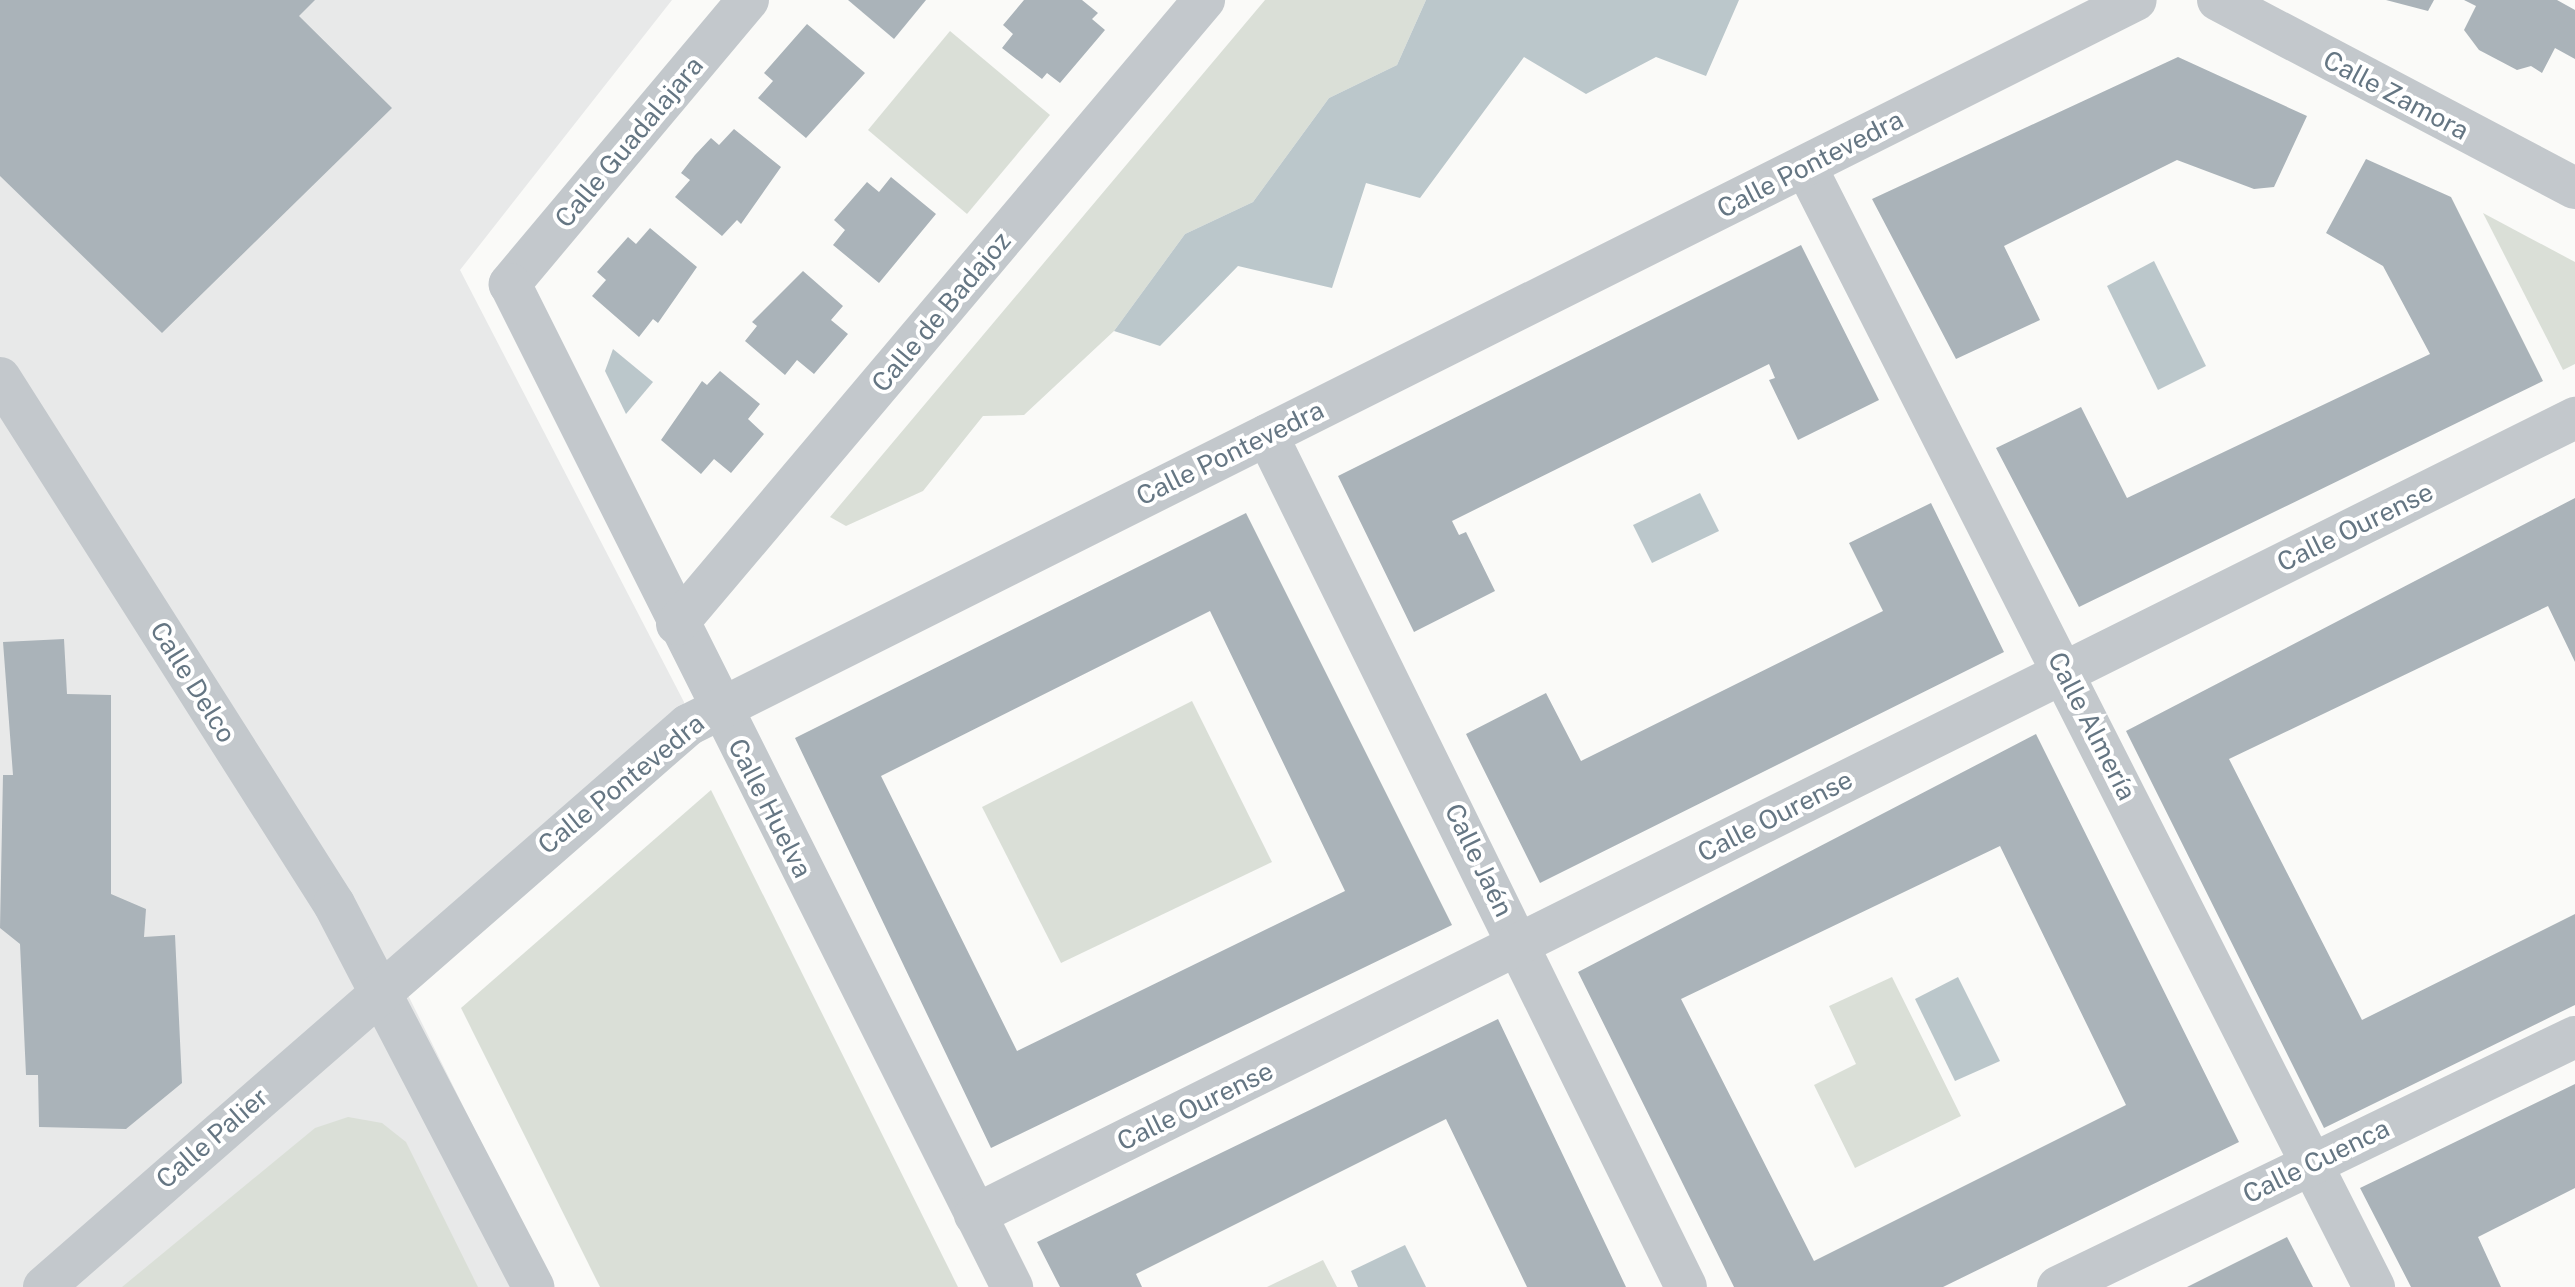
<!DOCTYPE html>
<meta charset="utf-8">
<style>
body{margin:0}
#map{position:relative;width:2575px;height:1287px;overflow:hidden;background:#fafaf8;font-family:"Public Sans",sans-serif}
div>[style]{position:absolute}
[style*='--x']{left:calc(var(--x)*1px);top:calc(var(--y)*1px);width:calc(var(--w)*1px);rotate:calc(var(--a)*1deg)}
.built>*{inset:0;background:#e8e9e9}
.green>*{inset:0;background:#dadfd7}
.water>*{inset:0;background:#bbc7cb}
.building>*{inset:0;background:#aab3b9}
.street>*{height:42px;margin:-21px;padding:0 21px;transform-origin:21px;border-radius:21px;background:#c3c8cc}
span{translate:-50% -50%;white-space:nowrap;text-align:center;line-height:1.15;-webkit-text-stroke:8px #fff;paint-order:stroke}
.street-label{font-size:26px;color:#657683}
</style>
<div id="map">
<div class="built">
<i style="clip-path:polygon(0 0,672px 0,460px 270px,684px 702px,682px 755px,407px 993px,553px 1287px,0 1287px)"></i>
</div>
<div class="green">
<i style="clip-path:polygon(1265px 0,1426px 0,1397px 65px,1329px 98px,1253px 202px,1185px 234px,1114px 331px,1024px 415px,983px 416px,923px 491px,846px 526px,830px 517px)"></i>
<i style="clip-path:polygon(950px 31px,1050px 115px,967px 214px,868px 130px)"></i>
<i style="clip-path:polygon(2483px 213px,2575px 262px,2575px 364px,2563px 370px)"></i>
<i style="clip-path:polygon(1192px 701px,1272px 862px,1061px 963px,982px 807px)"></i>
<i style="clip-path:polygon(711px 790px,958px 1287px,600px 1287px,461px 1008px)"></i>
<i style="clip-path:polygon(1892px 977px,1961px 1116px,1855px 1168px,1814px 1085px,1856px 1064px,1829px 1006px)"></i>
<i style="clip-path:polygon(348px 1117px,382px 1123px,406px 1142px,478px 1287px,122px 1287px,315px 1128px)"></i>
<i style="clip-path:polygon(1323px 1260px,1337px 1287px,1267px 1287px)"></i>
</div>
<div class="water">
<i style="clip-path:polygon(1426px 0,1739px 0,1706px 76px,1656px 57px,1586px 94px,1524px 57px,1420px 198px,1366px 183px,1332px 288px,1238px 266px,1160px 346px,1114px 331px,1185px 234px,1253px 202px,1329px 98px,1397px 65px)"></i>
<i style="clip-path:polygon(2154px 261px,2206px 366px,2158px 390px,2107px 286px)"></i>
<i style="clip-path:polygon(613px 349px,653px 382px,626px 414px,605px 371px)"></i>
<i style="clip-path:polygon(1700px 493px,1719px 531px,1652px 563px,1633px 525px)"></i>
<i style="clip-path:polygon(1958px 977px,2000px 1061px,1955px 1081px,1915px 999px)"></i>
<i style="clip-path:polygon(1405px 1245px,1426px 1287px,1358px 1287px,1351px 1271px)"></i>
</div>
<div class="building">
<i style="clip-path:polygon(0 0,315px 0,299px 16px,392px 108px,162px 333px,0 176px)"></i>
<i style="clip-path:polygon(848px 0,926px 0,894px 39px)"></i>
<i style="clip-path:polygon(1024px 0,1082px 0,1098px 13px,1092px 19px,1105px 30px,1060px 83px,1047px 73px,1042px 79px,1002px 48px,1013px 34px,1003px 25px)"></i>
<i style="clip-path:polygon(2386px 0,2434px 0,2428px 11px)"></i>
<i style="clip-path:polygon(2464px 0,2557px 0,2575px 10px,2575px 59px,2555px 48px,2542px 73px,2531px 66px,2517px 70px,2479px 50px,2464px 30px,2476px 6px)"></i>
<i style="clip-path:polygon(807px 24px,865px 73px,806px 138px,758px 98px,773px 81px,764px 73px)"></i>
<i style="clip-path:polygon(2178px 57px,2307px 116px,2274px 187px,2254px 189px,2177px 160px,2004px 246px,2040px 320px,1956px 359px,1872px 199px)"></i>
<i style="clip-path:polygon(734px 129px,781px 167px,741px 224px,737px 220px,722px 236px,675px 197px,690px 180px,681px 173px,695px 155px,711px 138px,719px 145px)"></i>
<i style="clip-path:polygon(2366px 159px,2451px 197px,2543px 381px,2079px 607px,1996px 448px,2081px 407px,2127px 498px,2430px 354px,2383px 266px,2326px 233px)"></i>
<i style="clip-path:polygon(891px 177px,936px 214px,879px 283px,833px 245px,845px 230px,834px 220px,867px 182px,879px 192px)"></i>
<i style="clip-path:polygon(650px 228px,697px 267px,658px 323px,653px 319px,639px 337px,592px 296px,606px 280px,597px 272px,612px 255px,628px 237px,636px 244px)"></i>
<i style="clip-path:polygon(1801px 245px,1879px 400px,1798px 440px,1769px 380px,1775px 378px,1769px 364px,1452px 521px,1459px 535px,1466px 532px,1495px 591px,1414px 632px,1338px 476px)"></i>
<i style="clip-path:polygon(803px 271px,843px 306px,831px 320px,848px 334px,814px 374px,797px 360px,785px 375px,745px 341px,757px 326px,752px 322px)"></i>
<i style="clip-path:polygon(720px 371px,760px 404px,748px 419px,764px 434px,731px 473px,714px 459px,701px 474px,661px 440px,702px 381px,707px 385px)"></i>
<i style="clip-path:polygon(2575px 498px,2575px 662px,2548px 606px,2229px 759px,2362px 1020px,2575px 914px,2575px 1005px,2324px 1128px,2126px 731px)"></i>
<i style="clip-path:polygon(1931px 503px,2004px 652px,1540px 883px,1466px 734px,1546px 693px,1581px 761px,1883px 611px,1849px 543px)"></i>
<i style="clip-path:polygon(evenodd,1246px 513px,1452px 925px,991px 1148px,795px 738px,1246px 513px,1210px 611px,1345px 891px,1017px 1051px,881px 776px,1210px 611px)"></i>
<i style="clip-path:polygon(64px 639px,67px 694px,111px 695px,111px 894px,146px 909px,144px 937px,175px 935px,182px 1083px,126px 1129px,39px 1127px,38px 1075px,26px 1075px,20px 944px,0 928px,3px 775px,13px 775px,3px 642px)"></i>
<i style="clip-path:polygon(evenodd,2036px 734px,2239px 1142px,1943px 1287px,1734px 1287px,1578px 972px,2036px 734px,2000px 846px,2126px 1105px,1814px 1261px,1681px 999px,2000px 846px)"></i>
<i style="clip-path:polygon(1498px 1019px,1626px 1287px,1527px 1287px,1446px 1119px,1136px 1274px,1142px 1287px,1060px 1287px,1037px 1242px)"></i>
<i style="clip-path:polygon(2575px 1084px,2575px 1188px,2478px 1237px,2501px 1287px,2411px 1287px,2360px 1188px)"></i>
<i style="clip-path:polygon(2287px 1237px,2313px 1287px,2187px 1287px)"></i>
</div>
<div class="street">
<i style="--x:748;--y:0;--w:371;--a:130"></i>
<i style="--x:510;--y:284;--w:1122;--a:63.41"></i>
<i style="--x:2218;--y:0;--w:403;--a:27.8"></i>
<i style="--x:1806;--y:167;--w:1256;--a:63.11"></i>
<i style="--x:0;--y:378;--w:623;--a:57.59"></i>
<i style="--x:334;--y:904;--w:432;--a:62.5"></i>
<i style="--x:1267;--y:435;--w:949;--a:63.81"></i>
<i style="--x:677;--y:624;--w:817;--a:-49.82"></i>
<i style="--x:975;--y:1215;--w:1788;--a:-26.48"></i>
<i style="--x:44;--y:1287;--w:855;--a:-41.11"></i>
<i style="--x:688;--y:725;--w:1619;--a:-26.6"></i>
<i style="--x:2058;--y:1287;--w:574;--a:-25.81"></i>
</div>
<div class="street-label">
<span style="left:2396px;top:95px;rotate:28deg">Calle Zamora</span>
<span style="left:629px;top:142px;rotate:-50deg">Calle Guadalajara</span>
<span style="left:1810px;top:164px;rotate:-27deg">Calle Pontevedra</span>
<span style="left:941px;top:312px;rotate:-50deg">Calle de Badajoz</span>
<span style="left:1230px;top:453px;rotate:-26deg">Calle Pontevedra</span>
<span style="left:2355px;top:527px;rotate:-26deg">Calle Ourense</span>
<span style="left:193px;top:682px;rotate:58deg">Calle Delco</span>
<span style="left:2092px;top:726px;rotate:63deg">Calle Almería</span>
<span style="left:621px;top:784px;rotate:-39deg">Calle Pontevedra</span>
<span style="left:770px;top:808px;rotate:63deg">Calle Huelva</span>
<span style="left:1775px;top:816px;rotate:-27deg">Calle Ourense</span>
<span style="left:1479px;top:860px;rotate:64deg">Calle Jaén</span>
<span style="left:1195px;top:1106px;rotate:-26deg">Calle Ourense</span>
<span style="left:212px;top:1138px;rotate:-41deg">Calle Palier</span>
<span style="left:2316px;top:1161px;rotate:-26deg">Calle Cuenca</span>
</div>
</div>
